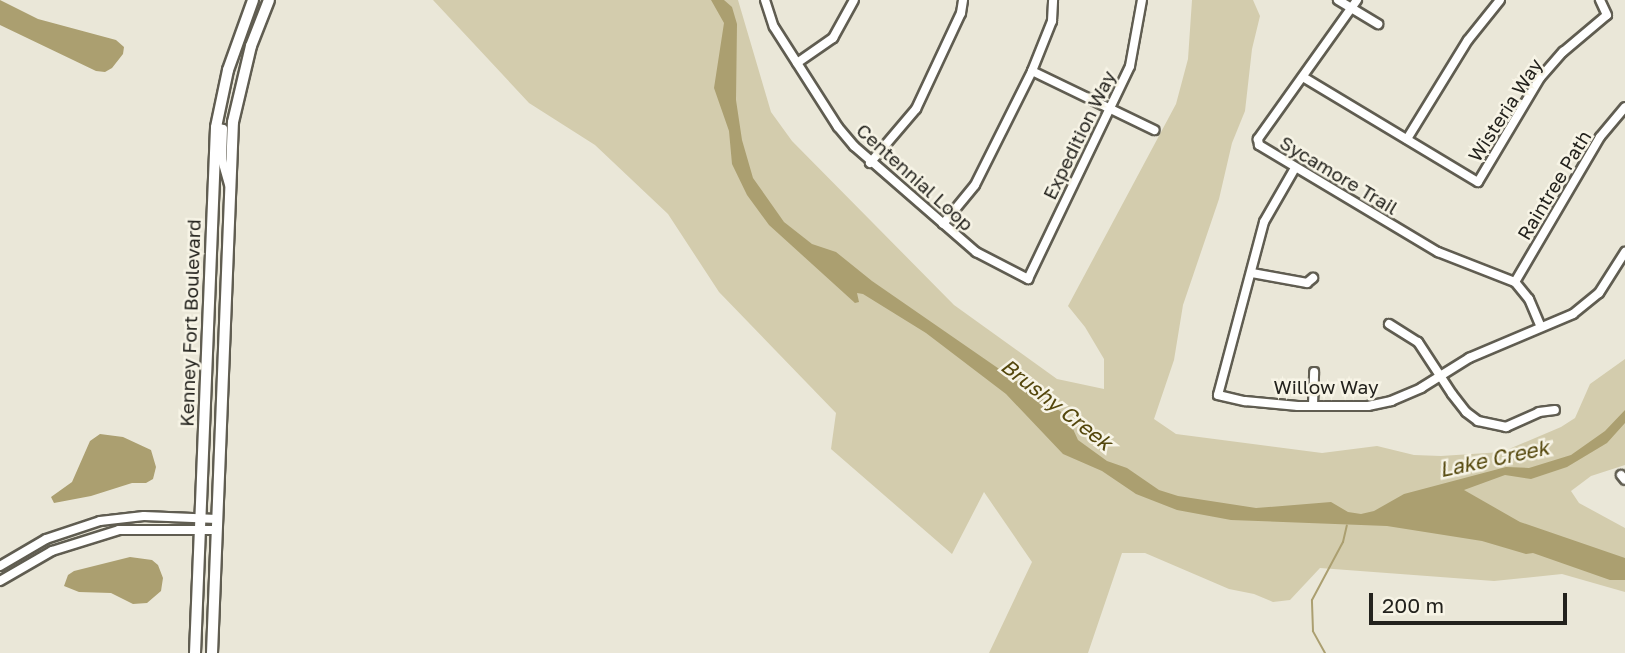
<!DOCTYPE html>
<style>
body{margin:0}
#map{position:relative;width:1625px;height:653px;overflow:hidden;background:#eae7d8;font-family:"Golos Text",sans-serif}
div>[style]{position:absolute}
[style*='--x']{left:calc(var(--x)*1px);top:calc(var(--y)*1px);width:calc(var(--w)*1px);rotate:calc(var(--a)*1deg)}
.green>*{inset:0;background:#d3ccad}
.water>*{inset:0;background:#ab9f70}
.stream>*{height:2px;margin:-1px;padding:0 1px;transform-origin:1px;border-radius:1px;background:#ab9f70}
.roads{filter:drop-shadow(2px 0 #605d51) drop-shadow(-2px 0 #605d51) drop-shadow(0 2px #605d51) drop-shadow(0 -2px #605d51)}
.minor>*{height:8px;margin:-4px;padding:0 4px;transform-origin:4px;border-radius:4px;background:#fff}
.major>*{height:10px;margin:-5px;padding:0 5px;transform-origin:5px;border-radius:5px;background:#fff}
span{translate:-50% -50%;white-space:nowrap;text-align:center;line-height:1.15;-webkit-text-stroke:5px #f7f4e6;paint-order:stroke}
.street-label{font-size:19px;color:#23221d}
.water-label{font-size:21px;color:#54470c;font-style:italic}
.scale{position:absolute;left:1369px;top:593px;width:198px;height:32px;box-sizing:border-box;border:4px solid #23221d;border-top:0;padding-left:9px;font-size:21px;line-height:24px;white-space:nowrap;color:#23221d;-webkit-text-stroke:5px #f7f4e6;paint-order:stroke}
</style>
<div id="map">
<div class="green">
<i style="clip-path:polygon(433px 0,738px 0,771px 112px,792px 141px,954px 305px,1057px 379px,1104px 389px,1104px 359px,1085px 327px,1068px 306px,1176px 104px,1188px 59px,1192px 0,1253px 0,1260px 16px,1252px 49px,1245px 111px,1232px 143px,1219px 199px,1183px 305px,1174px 360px,1154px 419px,1176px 434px,1322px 453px,1377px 446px,1414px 455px,1441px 456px,1502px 452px,1561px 427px,1575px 418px,1590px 384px,1625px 359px,1625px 465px,1591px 476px,1571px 491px,1579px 503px,1625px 528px,1625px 592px,1562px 574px,1494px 581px,1320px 568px,1290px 600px,1273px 602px,1254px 594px,1229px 589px,1145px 553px,1122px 553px,1088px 653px,989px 653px,1032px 562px,984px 492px,952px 554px,831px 449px,836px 413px,719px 292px,668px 214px,595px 145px,529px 103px)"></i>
</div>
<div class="water">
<i style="clip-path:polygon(0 0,38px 19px,116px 40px,124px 47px,123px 54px,112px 68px,105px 72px,96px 71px,0 25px)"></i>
<i style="clip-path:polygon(711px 0,724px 0,732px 7px,737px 24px,736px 100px,742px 140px,753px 178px,784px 222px,812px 244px,836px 252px,872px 281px,1060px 411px,1068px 418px,1078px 440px,1107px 461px,1127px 468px,1159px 490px,1178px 496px,1256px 508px,1331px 502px,1348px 512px,1361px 514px,1374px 511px,1404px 494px,1506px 467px,1529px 468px,1571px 455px,1605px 431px,1625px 410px,1625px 423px,1607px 443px,1567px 467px,1531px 479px,1505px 475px,1464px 490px,1520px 522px,1625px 558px,1625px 580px,1610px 580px,1533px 553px,1526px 554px,1482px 541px,1387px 526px,1231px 520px,1177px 510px,1136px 494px,1102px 471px,1063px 454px,1006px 394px,926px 333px,863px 294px,857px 293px,859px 302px,855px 303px,769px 225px,747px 195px,732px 164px,729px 131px,714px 88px,724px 23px)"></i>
<i style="clip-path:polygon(100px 434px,123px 437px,151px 450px,156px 467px,153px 479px,146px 483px,132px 483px,91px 496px,54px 503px,51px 497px,72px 482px,90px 441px)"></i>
<i style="clip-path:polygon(130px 557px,152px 560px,158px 565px,163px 578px,161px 591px,147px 603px,133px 604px,111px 593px,79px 592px,64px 586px,68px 575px,74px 571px)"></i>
</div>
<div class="stream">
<i style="--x:1325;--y:653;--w:25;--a:-119"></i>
<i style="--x:1313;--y:631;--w:31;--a:-92"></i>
<i style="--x:1312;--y:600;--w:66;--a:-61.9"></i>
<i style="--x:1343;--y:542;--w:17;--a:-77"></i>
</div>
<div class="roads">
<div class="minor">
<i style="--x:765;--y:0;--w:28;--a:72"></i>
<i style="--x:774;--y:27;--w:119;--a:57.4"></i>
<i style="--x:838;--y:127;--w:25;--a:50"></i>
<i style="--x:854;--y:146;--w:162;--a:41"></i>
<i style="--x:976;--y:252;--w:59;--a:27.4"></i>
<i style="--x:1028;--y:279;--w:236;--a:-64.4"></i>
<i style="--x:1130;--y:66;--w:67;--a:-79.7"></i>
<i style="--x:1338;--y:0;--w:47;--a:31"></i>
<i style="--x:1357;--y:0;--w:171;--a:125.5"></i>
<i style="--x:1258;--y:139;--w:6;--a:81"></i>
<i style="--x:1259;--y:145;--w:209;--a:30.9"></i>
<i style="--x:1438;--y:252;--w:83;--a:21.3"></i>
<i style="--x:1515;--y:282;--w:22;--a:51"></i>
<i style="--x:1529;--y:299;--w:30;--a:67"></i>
<i style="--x:797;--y:63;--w:44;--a:-34.8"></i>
<i style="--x:833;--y:38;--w:43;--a:-61.1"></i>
<i style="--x:1032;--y:71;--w:136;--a:25.8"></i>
<i style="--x:1303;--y:77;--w:204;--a:31"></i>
<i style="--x:1478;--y:182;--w:121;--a:-59.2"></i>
<i style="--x:1540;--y:78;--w:35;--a:-49"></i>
<i style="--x:1563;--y:52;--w:57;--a:-40.1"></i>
<i style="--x:1607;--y:15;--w:17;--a:-115"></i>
<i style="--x:216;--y:127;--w:7;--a:16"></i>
<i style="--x:223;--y:129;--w:31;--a:92"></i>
<i style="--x:222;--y:160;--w:25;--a:74"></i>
<i style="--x:1407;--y:139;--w:116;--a:-58.4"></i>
<i style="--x:1468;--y:40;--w:51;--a:-51.3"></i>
<i style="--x:870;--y:163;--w:71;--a:-49.6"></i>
<i style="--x:916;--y:109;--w:106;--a:-64.9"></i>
<i style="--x:961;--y:13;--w:13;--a:-81"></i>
<i style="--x:1295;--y:168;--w:62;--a:119.9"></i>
<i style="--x:1264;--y:222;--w:179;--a:104.9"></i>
<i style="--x:1218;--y:395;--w:28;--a:13"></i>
<i style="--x:1245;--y:401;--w:53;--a:5.4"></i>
<i style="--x:1298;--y:406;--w:70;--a:0"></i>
<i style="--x:1368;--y:406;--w:24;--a:-12"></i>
<i style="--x:1391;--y:401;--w:33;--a:-23"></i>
<i style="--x:1421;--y:388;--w:57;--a:-32"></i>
<i style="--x:1469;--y:358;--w:113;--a:-22.9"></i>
<i style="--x:1573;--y:314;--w:33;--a:-39"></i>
<i style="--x:1599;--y:293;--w:49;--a:-57.6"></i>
<i style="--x:943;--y:224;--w:50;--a:-50.6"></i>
<i style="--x:975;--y:185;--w:127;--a:-63.4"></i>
<i style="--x:1032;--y:71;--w:54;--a:-68.2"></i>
<i style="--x:1052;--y:21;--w:21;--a:-87"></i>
<i style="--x:1252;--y:273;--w:56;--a:10.3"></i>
<i style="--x:1307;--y:283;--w:8;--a:-40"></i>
<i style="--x:1515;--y:282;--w:168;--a:-59.6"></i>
<i style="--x:1600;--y:137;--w:39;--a:-50"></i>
<i style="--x:1389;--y:324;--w:34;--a:32"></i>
<i style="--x:1418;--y:342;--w:62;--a:56.8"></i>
<i style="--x:1452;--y:394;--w:23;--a:52"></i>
<i style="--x:1466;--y:412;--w:15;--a:37"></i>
<i style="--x:1478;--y:421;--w:29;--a:12"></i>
<i style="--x:1506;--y:427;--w:36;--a:-24"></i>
<i style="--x:1539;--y:412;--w:16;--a:-7"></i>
<i style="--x:1313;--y:405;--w:33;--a:-88"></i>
<i style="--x:1621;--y:475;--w:6;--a:51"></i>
<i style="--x:0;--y:566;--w:53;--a:-30.4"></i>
<i style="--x:46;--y:539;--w:57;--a:-18.4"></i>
<i style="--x:100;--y:521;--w:44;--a:-6.5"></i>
<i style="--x:144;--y:516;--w:73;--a:2.4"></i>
<i style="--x:0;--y:581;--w:60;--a:-30"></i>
<i style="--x:52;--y:551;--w:70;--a:-17.4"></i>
<i style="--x:119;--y:530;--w:98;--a:0"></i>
</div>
<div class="major">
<i style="--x:195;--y:653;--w:526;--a:-87.71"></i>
<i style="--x:216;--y:127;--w:58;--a:-78.1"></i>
<i style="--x:228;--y:70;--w:74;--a:-70.3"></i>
<i style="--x:212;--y:653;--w:531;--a:-87.74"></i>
<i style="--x:233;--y:122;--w:78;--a:-76.7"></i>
<i style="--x:251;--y:46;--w:49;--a:-68.6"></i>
</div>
</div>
<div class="street-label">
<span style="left:1505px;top:110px;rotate:-57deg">Wisteria Way</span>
<span style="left:1079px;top:135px;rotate:-64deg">Expedition Way</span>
<span style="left:1339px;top:175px;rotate:31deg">Sycamore Trail</span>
<span style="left:915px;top:177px;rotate:42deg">Centennial Loop</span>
<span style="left:1554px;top:185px;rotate:-59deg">Raintree Path</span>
<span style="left:190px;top:323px;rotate:-88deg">Kenney Fort Boulevard</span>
<span style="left:1326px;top:387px">Willow Way</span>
</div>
<div class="water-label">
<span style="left:1057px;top:404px;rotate:38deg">Brushy Creek</span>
<span style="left:1494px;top:458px;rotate:-12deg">Lake Creek</span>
</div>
<div class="scale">200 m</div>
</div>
